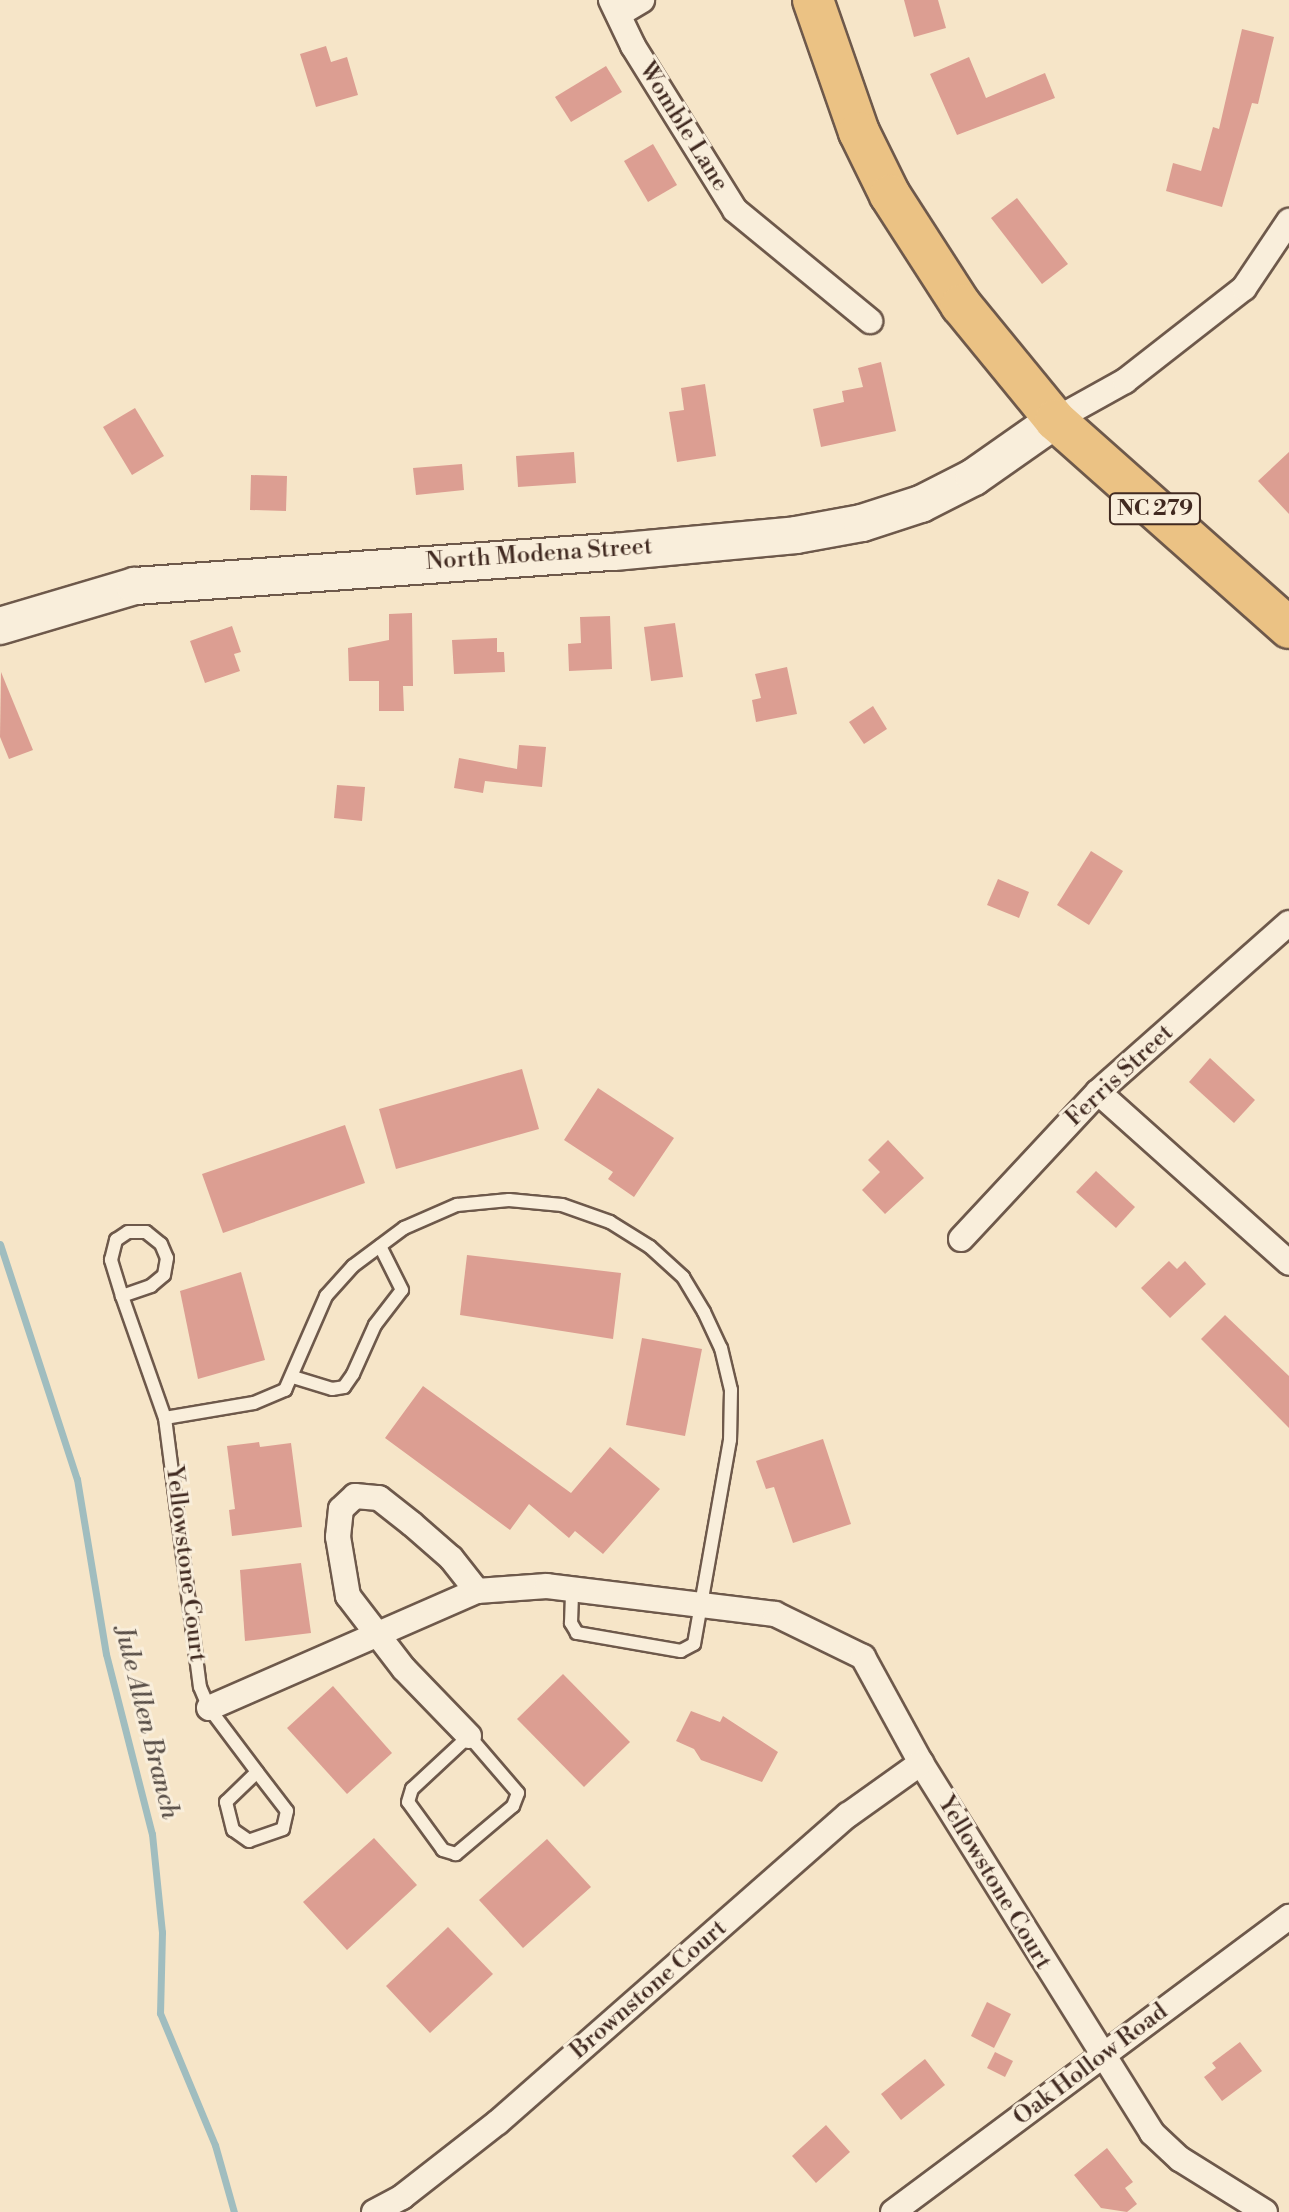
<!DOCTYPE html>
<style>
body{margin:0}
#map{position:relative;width:1289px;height:2212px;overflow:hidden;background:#f6e5c8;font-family:"Libre Bodoni",serif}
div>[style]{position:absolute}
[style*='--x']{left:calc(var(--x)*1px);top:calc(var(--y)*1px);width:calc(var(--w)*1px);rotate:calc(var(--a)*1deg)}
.stream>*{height:7px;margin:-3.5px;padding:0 3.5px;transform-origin:3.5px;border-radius:3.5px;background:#a0bdbf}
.building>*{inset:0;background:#dc9e92}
.roads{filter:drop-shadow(2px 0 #6e594b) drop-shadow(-2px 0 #6e594b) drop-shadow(0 2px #6e594b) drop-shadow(0 -2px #6e594b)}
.lane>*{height:12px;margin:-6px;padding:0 6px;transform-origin:6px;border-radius:6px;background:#f9eedb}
.street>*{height:24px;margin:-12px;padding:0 12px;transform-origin:12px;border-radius:12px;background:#f9eedb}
.secondary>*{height:36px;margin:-18px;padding:0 18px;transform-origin:18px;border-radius:18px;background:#f9eedb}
.primary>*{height:40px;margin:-20px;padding:0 20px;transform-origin:20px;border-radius:20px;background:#ebc284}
span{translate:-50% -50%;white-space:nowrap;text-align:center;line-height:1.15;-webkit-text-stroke:6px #f9eedb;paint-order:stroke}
.shield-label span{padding:2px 6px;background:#f9eedb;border:2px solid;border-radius:6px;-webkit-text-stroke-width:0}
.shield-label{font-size:22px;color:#412a21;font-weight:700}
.street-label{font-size:24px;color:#412a21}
.water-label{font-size:26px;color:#594f48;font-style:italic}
</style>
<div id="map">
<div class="stream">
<i style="--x:0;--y:1244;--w:247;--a:71.9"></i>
<i style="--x:77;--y:1479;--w:177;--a:80.6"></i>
<i style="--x:106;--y:1654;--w:186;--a:75.7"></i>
<i style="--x:152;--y:1834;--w:99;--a:84.2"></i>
<i style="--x:162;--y:1932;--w:81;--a:91.4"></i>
<i style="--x:160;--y:2013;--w:143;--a:67.4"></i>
<i style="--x:215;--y:2145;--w:70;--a:74.2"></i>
</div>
<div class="building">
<i style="clip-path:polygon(904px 0,938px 0,946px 28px,914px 37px)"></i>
<i style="clip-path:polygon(1242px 29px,1274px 37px,1258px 104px,1252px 103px,1222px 207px,1166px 191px,1173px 163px,1201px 171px,1213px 127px,1219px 129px)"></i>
<i style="clip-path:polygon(326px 46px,331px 62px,347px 57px,358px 95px,316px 107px,300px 54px)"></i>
<i style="clip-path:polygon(969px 57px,986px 98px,1045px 73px,1055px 98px,957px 135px,930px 74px)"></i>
<i style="clip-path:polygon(606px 66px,622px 92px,571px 122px,555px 97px)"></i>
<i style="clip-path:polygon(653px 144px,677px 185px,648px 202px,624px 161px)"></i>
<i style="clip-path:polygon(1017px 198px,1068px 264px,1042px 284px,991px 218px)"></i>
<i style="clip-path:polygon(881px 362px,896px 431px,821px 447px,813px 409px,844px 402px,842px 391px,863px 387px,858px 368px)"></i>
<i style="clip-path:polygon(705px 384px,716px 456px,677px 462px,669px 412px,684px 410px,681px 388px)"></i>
<i style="clip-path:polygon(135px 408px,164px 456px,132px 475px,103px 427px)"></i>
<i style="clip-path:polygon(574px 452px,576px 483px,518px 487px,516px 456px)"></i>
<i style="clip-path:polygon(1289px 452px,1289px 514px,1258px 481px)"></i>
<i style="clip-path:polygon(462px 464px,464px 490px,416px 495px,413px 468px)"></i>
<i style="clip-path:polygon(251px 475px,287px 476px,286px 511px,250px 510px)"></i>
<i style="clip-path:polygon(412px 613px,413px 686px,403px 686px,404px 711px,379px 711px,379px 681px,349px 681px,348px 648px,389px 640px,389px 614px)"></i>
<i style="clip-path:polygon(610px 616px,612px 669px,569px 671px,568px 644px,581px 643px,580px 617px)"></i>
<i style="clip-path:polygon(675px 623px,683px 677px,651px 681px,644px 627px)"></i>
<i style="clip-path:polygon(232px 626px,241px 652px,234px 654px,240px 671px,205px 683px,190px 641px)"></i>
<i style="clip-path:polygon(497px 638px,497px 652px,504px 652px,505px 672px,454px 674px,452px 640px)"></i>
<i style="clip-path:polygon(787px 667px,797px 714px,756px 722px,752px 700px,761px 698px,755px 674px)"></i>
<i style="clip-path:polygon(1px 672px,33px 750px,9px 759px,0 737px)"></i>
<i style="clip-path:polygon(873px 706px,887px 729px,864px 744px,849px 722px)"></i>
<i style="clip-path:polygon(519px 745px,546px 747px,542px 787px,485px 781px,483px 793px,454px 788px,459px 758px,517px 769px)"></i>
<i style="clip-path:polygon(337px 785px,365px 787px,362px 821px,334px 818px)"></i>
<i style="clip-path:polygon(1091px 851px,1123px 871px,1089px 925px,1057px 905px)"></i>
<i style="clip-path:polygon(998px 879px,1029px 892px,1019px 918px,987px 905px)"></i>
<i style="clip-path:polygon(1210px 1058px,1255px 1100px,1234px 1123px,1189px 1082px)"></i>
<i style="clip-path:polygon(522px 1069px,539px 1129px,396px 1169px,379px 1109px)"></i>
<i style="clip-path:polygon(598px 1088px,674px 1138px,634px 1197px,608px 1179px,613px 1172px,564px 1140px)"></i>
<i style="clip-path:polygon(345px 1125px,365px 1183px,223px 1233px,202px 1174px)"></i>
<i style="clip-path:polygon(888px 1140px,924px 1178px,885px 1214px,862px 1190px,880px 1172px,868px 1160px)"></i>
<i style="clip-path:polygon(1096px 1171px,1135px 1207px,1116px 1228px,1076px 1192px)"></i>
<i style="clip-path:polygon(467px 1255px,621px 1273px,613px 1339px,460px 1315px)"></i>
<i style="clip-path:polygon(1169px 1261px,1177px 1269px,1185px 1261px,1206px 1284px,1170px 1318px,1141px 1288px)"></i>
<i style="clip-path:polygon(241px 1272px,265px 1360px,198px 1379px,180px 1291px)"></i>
<i style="clip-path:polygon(1225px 1315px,1289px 1376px,1289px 1428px,1201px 1339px)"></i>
<i style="clip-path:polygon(642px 1338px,702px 1349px,685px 1436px,626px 1425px)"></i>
<i style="clip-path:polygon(423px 1386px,571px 1493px,610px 1447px,660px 1489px,603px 1554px,575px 1531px,569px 1538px,529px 1504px,510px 1530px,385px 1438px)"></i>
<i style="clip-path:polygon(823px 1439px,851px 1524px,793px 1543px,774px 1487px,766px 1489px,756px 1461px)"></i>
<i style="clip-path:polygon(259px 1442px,260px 1447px,291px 1443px,302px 1527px,232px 1536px,229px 1510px,235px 1509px,227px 1446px)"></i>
<i style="clip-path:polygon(301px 1563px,311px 1633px,245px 1641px,240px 1570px)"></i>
<i style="clip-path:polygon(563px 1674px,630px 1742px,584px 1787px,517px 1719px)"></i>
<i style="clip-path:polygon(333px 1686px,392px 1753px,347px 1794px,287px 1728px)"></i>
<i style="clip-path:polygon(691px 1711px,720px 1722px,723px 1716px,778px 1752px,762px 1782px,701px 1760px,694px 1749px,676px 1741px)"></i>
<i style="clip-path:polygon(374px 1838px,417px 1885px,347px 1950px,303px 1902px)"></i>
<i style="clip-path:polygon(547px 1839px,591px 1887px,523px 1948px,479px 1900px)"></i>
<i style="clip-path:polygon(448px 1927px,493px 1974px,430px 2033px,386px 1986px)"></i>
<i style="clip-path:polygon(987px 2002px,1011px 2014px,994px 2048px,971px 2036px)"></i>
<i style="clip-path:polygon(1240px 2042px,1262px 2071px,1222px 2101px,1204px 2077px,1216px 2068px,1212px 2063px)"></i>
<i style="clip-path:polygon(995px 2052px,1013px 2061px,1005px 2077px,987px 2068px)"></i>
<i style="clip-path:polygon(925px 2059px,945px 2085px,901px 2120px,881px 2094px)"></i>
<i style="clip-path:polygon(826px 2125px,850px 2152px,816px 2183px,792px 2156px)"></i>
<i style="clip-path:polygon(1107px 2148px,1133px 2182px,1125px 2188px,1137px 2204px,1127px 2212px,1101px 2208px,1074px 2175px)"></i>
</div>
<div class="roads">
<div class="lane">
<i style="--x:128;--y:1232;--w:18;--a:0"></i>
<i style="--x:146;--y:1232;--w:19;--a:39"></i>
<i style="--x:161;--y:1244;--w:15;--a:67"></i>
<i style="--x:167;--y:1258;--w:17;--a:100"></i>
<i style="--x:164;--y:1275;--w:17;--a:140"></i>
<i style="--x:151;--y:1286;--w:31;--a:161"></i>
<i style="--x:122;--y:1296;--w:38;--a:-107"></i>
<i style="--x:111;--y:1260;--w:21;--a:-76"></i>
<i style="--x:116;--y:1240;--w:14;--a:-34"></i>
<i style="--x:122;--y:1296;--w:129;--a:70.6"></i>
<i style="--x:165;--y:1418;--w:271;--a:82.6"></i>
<i style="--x:200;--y:1687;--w:23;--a:67"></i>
<i style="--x:209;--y:1708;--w:80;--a:53.1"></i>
<i style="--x:293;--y:1377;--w:41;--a:17.1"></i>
<i style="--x:332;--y:1389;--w:12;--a:-9"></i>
<i style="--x:344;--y:1387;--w:16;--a:-55"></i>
<i style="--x:353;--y:1374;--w:54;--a:-65.8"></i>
<i style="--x:375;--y:1325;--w:44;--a:-52.4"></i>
<i style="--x:402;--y:1290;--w:49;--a:-116.6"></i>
<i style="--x:165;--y:1418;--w:90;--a:-9.6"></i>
<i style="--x:254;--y:1403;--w:34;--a:-23"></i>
<i style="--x:285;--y:1390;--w:103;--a:-66.4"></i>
<i style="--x:326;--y:1296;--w:40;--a:-48"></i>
<i style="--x:353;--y:1266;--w:64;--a:-36.7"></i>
<i style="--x:404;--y:1228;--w:58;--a:-23.5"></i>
<i style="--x:457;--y:1205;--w:52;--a:-5.5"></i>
<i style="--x:509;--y:1200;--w:53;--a:5.4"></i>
<i style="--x:562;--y:1205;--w:51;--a:19.5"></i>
<i style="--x:610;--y:1222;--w:47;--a:32"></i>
<i style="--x:650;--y:1247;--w:45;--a:42.3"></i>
<i style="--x:683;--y:1277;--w:41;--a:59"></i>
<i style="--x:704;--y:1312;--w:40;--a:65"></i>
<i style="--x:721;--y:1348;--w:43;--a:76.6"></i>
<i style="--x:731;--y:1390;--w:50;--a:91.1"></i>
<i style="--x:730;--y:1440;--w:207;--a:100"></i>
<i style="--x:694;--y:1644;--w:15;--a:152"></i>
<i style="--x:681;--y:1651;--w:106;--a:-170.2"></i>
<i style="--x:577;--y:1633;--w:12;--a:-121"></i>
<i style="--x:571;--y:1623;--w:33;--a:-88"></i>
<i style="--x:469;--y:1736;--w:75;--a:49.3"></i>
<i style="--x:518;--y:1793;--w:14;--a:111"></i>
<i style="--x:513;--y:1806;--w:75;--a:139.9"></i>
<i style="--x:456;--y:1854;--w:14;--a:-163"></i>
<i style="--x:443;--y:1850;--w:59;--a:-126.1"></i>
<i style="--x:408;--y:1802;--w:14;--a:-73"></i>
<i style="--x:412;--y:1789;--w:78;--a:-42.9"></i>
<i style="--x:257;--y:1772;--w:49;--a:52.4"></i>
<i style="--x:287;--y:1811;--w:18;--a:103"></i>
<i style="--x:283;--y:1829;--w:36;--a:161"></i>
<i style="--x:249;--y:1841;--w:19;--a:-145"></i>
<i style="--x:233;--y:1830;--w:29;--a:-104"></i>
<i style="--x:226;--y:1802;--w:43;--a:-44.1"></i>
</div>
<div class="street">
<i style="--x:611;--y:0;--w:51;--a:64.4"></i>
<i style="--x:633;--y:46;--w:193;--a:58.1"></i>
<i style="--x:735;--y:210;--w:175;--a:39.4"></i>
<i style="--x:619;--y:14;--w:27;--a:-31"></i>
<i style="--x:1055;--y:420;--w:80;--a:-29.1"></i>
<i style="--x:1125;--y:381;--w:151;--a:-38"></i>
<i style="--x:1244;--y:288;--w:81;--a:-56.1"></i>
<i style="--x:1098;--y:1092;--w:256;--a:41.8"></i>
<i style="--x:961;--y:1239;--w:201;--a:-47"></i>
<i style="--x:1098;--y:1092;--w:255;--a:-41.5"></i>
<i style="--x:209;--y:1708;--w:292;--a:-23.6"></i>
<i style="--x:469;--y:1736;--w:93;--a:-134.1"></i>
<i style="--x:404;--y:1669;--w:92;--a:-127.5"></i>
<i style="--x:348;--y:1596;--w:60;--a:-99.6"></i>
<i style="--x:338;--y:1537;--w:28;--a:-84"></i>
<i style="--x:341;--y:1509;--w:19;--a:-43"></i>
<i style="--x:355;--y:1496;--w:24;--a:5"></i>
<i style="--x:379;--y:1498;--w:42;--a:38.2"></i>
<i style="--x:412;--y:1524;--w:52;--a:41.1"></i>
<i style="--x:451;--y:1558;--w:42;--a:51.8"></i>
<i style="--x:477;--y:1591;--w:70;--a:-4.1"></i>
<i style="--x:547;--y:1586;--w:230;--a:7"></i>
<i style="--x:775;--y:1614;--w:98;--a:26"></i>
<i style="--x:863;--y:1657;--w:121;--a:61.3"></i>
<i style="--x:921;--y:1763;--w:436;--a:58"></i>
<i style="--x:1152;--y:2133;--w:38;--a:43"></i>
<i style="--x:1180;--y:2159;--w:100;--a:31.9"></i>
<i style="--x:374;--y:2212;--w:32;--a:-28"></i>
<i style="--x:402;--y:2197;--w:122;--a:-38"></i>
<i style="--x:498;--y:2122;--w:466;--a:-41.3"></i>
<i style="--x:848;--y:1815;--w:90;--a:-35.5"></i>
<i style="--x:893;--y:2212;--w:494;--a:-36.7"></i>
</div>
<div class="secondary">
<i style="--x:0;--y:626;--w:141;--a:-16.5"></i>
<i style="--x:135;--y:586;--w:480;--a:-4.1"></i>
<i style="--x:614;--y:552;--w:183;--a:-5.3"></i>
<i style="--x:796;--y:535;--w:67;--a:-10.3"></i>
<i style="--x:862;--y:523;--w:62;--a:-17.9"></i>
<i style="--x:921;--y:504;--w:59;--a:-27"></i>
<i style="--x:974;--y:477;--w:99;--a:-35.1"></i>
</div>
<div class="primary">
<i style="--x:813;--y:0;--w:140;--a:70.8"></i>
<i style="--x:859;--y:132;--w:70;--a:63.8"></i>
<i style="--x:890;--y:195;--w:131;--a:57.2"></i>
<i style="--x:961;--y:305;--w:149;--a:50.7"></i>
<i style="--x:1055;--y:420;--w:313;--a:41.6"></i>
</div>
</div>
<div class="shield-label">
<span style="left:1155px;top:509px">NC 279</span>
</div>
<div class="street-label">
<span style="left:683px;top:127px;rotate:58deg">Womble Lane</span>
<span style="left:539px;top:555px;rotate:-4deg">North Modena Street</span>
<span style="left:1120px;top:1076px;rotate:-43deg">Ferris Street</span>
<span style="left:185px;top:1564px;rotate:83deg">Yellowstone Court</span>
<span style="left:994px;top:1883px;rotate:59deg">Yellowstone Court</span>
<span style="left:649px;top:1990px;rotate:-41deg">Brownstone Court</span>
<span style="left:1091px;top:2065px;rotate:-37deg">Oak Hollow Road</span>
</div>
<div class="water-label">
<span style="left:146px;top:1723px;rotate:76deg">Jule Allen Branch</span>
</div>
</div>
